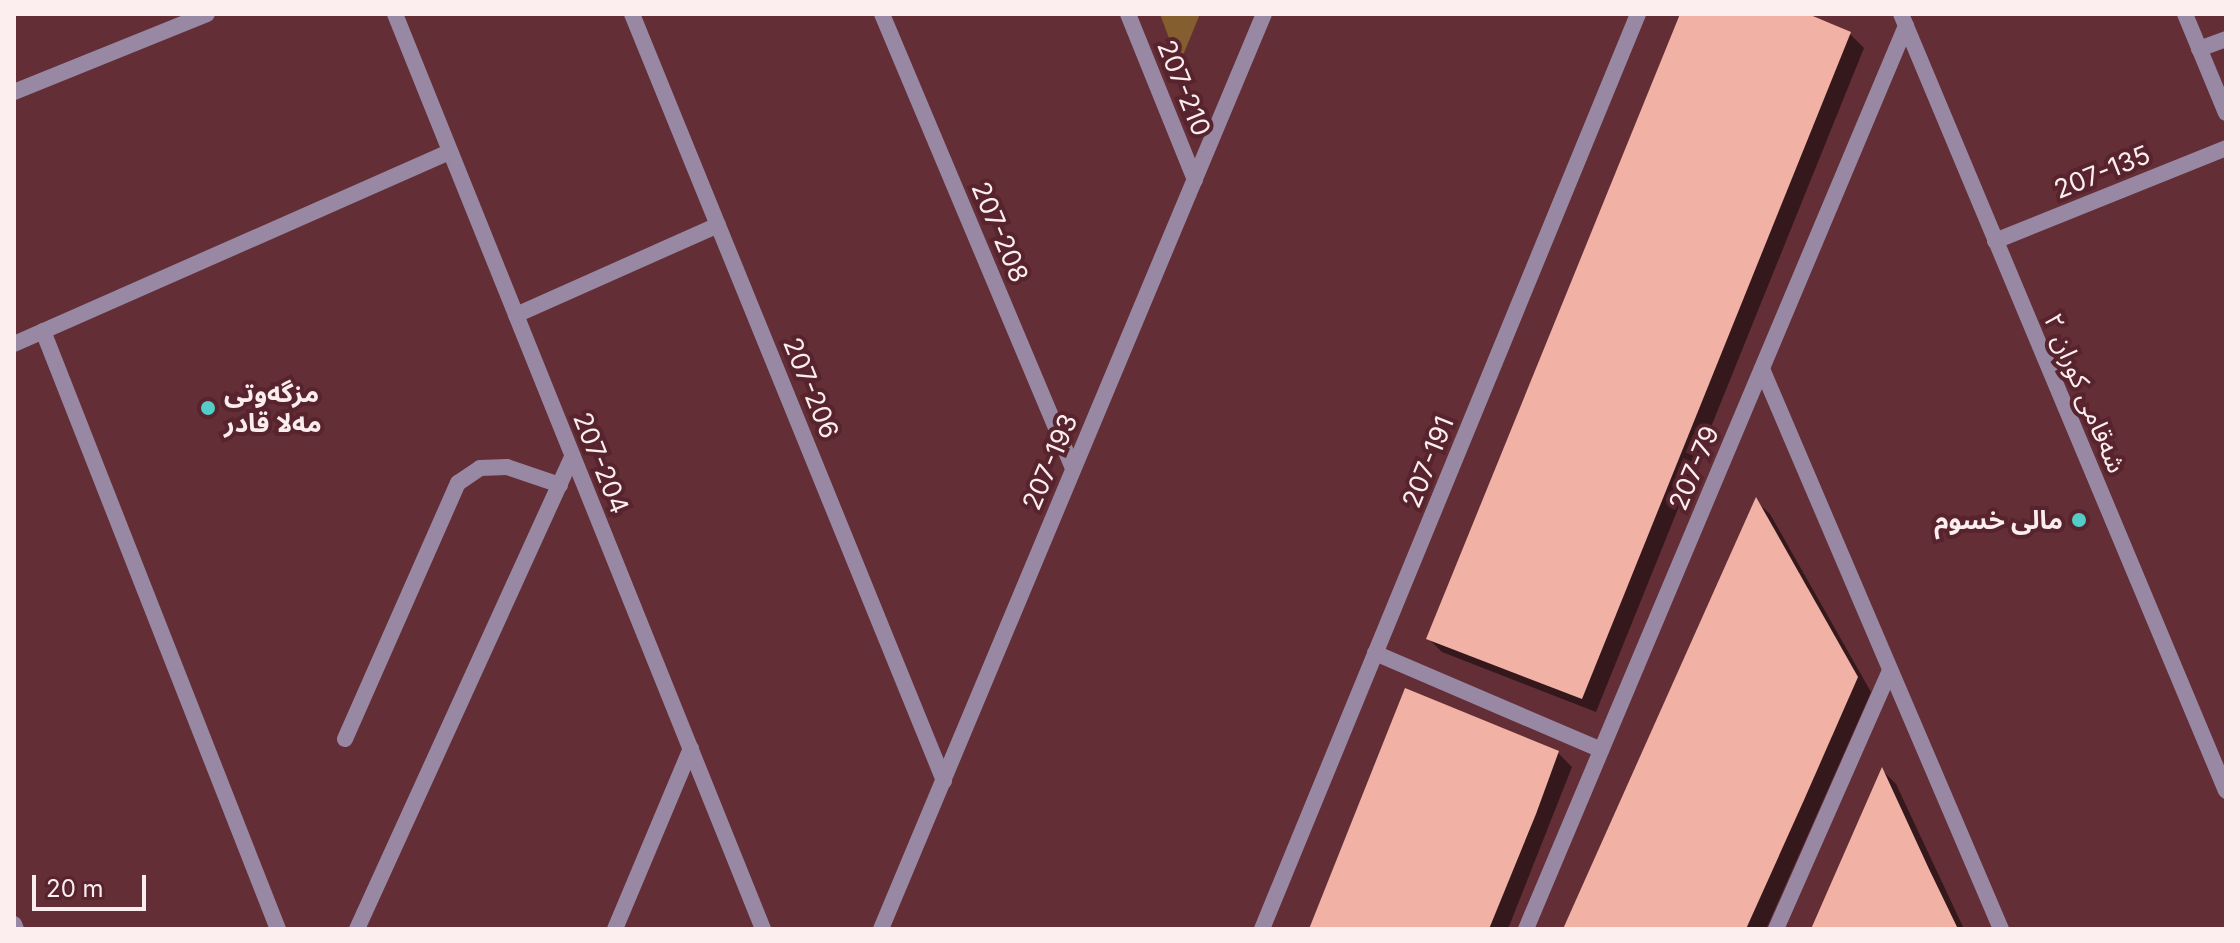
<!DOCTYPE html>
<meta charset="utf-8">
<style>
body{margin:0}
#map{position:relative;width:2240px;height:943px;overflow:hidden;background:#632e36;font-family:Inter,"Noto Sans Arabic",sans-serif}
div>[style]{position:absolute}
[style*='--x']{left:calc(var(--x)*1px);top:calc(var(--y)*1px);width:calc(var(--w)*1px);rotate:calc(var(--a)*1deg)}
.green>*{inset:0;background:#845e2e}
.shadow>*{inset:0;background:#0007}
.building>*{inset:0;background:#f1b1a5}
.service>*{height:16px;margin:-8px;padding:0 8px;transform-origin:8px;border-radius:8px;background:#9888a4}
.minor>*{height:16px;margin:-8px;padding:0 8px;transform-origin:8px;border-radius:8px;background:#9888a4}
.tertiary>*{height:16px;margin:-8px;padding:0 8px;transform-origin:8px;border-radius:8px;background:#9888a4}
.dots>*{width:22px;height:22px;translate:-50% -50%;box-sizing:border-box;border:4px solid #57232c;border-radius:50%}
span{translate:-50% -50%;white-space:nowrap;text-align:center;line-height:1.15;-webkit-text-stroke:8px #57232c;paint-order:stroke}
.street-label{font-size:26px;color:#fcedef}
.poi-label{font-size:26px;color:#fcedef;font-weight:700}
.left{translate:0 -50%;text-align:left}
.right{translate:-100% -50%;text-align:right}
.frame{position:absolute;inset:0;border:16px solid #fcedef;pointer-events:none}
.scale{position:absolute;left:32px;top:875px;width:114px;height:36px;box-sizing:border-box;border:4px solid #fcedef;border-top:0;padding-left:10px;font-size:24px;line-height:28px;white-space:nowrap;color:#fcedef;-webkit-text-stroke:6px #57232c;paint-order:stroke}
</style>
<div id="map">
<div class="green">
<i style="clip-path:polygon(1160px 14px,1200px 14px,1179px 65px)"></i>
</div>
<div class="shadow">
<i style="clip-path:polygon(1680px 14px,1803px 14px,1850px 34px,1864px 48px,1596px 712px,1442px 652px,1428px 638px)"></i>
<i style="clip-path:polygon(1756px 501px,1770px 514px,1871px 692px,1766px 929px,1565px 929px)"></i>
<i style="clip-path:polygon(1558px 753px,1572px 767px,1508px 929px,1310px 929px)"></i>
<i style="clip-path:polygon(1882px 770px,1896px 784px,1964px 929px,1813px 929px)"></i>
</div>
<div class="building">
<i style="clip-path:polygon(1680px 14px,1808px 14px,1851px 32px,1582px 699px,1426px 639px)"></i>
<i style="clip-path:polygon(1756px 497px,1858px 677px,1804px 800px,1746px 929px,1563px 929px)"></i>
<i style="clip-path:polygon(1405px 688px,1559px 751px,1536px 814px,1489px 929px,1309px 929px)"></i>
<i style="clip-path:polygon(1882px 767px,1929px 869px,1958px 929px,1811px 929px)"></i>
</div>
<div class="service">
<i style="--x:345;--y:739;--w:280;--a:-66.2"></i>
<i style="--x:458;--y:483;--w:27;--a:-34"></i>
<i style="--x:480;--y:468;--w:27;--a:-2"></i>
<i style="--x:507;--y:467;--w:56;--a:18.8"></i>
</div>
<div class="minor">
<i style="--x:395;--y:14;--w:986;--a:68.09"></i>
<i style="--x:632;--y:14;--w:828;--a:67.86"></i>
<i style="--x:882;--y:14;--w:493;--a:67.2"></i>
<i style="--x:1128;--y:14;--w:179;--a:68"></i>
<i style="--x:2185;--y:14;--w:107;--a:67.5"></i>
<i style="--x:2199;--y:49;--w:29;--a:-20"></i>
<i style="--x:14;--y:92;--w:208;--a:-22"></i>
<i style="--x:1995;--y:241;--w:249;--a:-21.9"></i>
<i style="--x:516;--y:315;--w:221;--a:-24"></i>
<i style="--x:43;--y:331;--w:643;--a:68.55"></i>
<i style="--x:14;--y:344;--w:476;--a:-23.8"></i>
<i style="--x:1762;--y:369;--w:609;--a:66.89"></i>
<i style="--x:1375;--y:653;--w:246;--a:23.2"></i>
<i style="--x:14;--y:924;--w:5;--a:68"></i>
<i style="--x:357;--y:929;--w:519;--a:-65.51"></i>
<i style="--x:615;--y:929;--w:196;--a:-67.2"></i>
<i style="--x:1526;--y:929;--w:980;--a:-67.18"></i>
<i style="--x:1776;--y:929;--w:283;--a:-66.2"></i>
</div>
<div class="tertiary">
<i style="--x:1901;--y:14;--w:842;--a:67.3"></i>
<i style="--x:881;--y:929;--w:992;--a:-67.29"></i>
<i style="--x:1262;--y:929;--w:989;--a:-67.66"></i>
</div>
<div class="dots">
<i style="left:208px;top:408px;background:#54cdc8"></i>
<i style="left:2079px;top:520px;background:#54cdc8"></i>
</div>
<div class="street-label">
<span style="left:1184px;top:88px;rotate:68deg">207-210</span>
<span style="left:2102px;top:172px;rotate:-22deg">207-135</span>
<span style="left:1000px;top:232px;rotate:67deg">207-208</span>
<span style="left:811px;top:388px;rotate:68deg">207-206</span>
<span style="left:2085px;top:393px;rotate:67deg">شەقامی کوران ٢</span>
<span style="left:1050px;top:462px;rotate:-67deg">207-193</span>
<span style="left:1428px;top:462px;rotate:-68deg">207-191</span>
<span style="left:601px;top:463px;rotate:68deg">207-204</span>
<span style="left:1694px;top:468px;rotate:-67deg">207-79</span>
</div>
<div class="poi-label">
<span class="left" style="left:224px;top:408px">مزگەوتی<br>مەلا قادر</span>
<span class="right" style="left:2063px;top:520px">مالى خسوم</span>
</div>
<div class="frame"></div>
<div class="scale">20 m</div>
</div>
